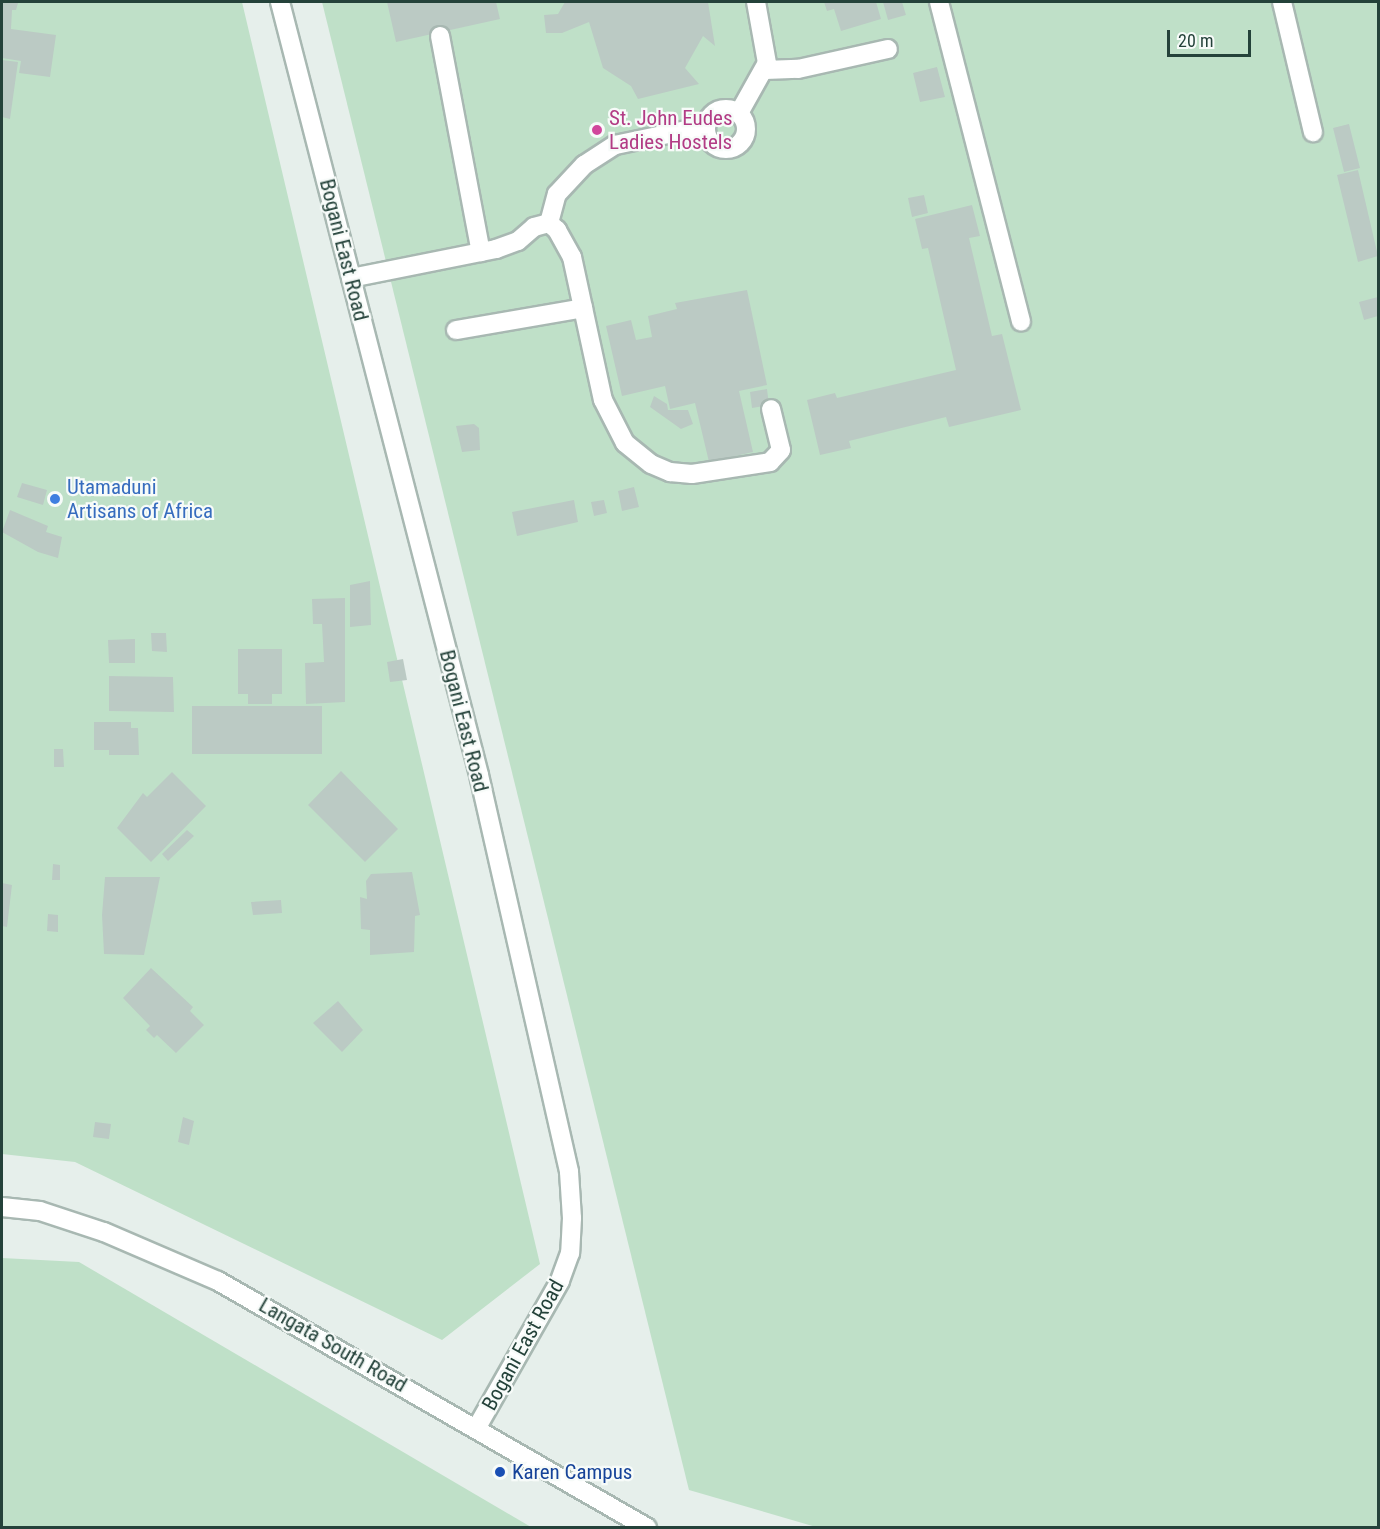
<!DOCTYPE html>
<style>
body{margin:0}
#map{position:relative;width:1380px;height:1529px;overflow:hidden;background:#e6efeb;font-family:"Roboto Condensed",sans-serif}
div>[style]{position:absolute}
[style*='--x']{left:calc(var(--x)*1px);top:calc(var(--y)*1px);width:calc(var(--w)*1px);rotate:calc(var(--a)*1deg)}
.green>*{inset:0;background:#bfe0c8}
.building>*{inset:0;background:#bbcac4}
.roads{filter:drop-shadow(2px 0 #a8b8b2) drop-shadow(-2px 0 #a8b8b2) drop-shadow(0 2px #a8b8b2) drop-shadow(0 -2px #a8b8b2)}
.minor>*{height:18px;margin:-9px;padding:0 9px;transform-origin:9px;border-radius:9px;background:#fff}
.minor>.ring{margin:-9px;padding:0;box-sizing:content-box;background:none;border:18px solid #fff;border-radius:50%}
.dots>*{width:16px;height:16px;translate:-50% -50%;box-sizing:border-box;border:3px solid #f7fbf9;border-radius:50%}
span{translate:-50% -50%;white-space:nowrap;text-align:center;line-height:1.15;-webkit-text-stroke:4.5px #f7fbf9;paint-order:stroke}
.hotel-label{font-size:21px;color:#b23c85}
.left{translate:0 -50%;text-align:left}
.street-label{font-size:21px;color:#24423a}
.shop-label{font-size:21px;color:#366cbe}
.transit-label{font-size:21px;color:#164399}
.frame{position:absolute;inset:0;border:3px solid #24423a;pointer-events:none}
.scale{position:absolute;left:1167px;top:30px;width:84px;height:27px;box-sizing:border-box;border:3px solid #24423a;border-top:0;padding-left:8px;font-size:18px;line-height:21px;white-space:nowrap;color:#24423a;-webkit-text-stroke:4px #f7fbf9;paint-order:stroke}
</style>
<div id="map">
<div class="green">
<i style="clip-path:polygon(2px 2px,242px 2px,540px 1264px,442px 1340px,75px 1162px,2px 1154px)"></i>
<i style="clip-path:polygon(322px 2px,1378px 2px,1378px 1527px,816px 1527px,689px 1490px)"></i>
<i style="clip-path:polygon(2px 1258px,79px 1262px,531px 1527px,2px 1527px)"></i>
</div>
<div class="building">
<i style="clip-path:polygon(2px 2px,18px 3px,16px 10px,12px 10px,11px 29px,56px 35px,50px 77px,19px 73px,21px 61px,2px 58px)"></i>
<i style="clip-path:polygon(387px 2px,496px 2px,500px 19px,396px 42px)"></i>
<i style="clip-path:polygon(565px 2px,708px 2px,715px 46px,703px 36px,685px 68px,699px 84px,638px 99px,631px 86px,603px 68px,589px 22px,562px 33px,546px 33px,544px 15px,558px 14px)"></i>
<i style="clip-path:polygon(824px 2px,876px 2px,881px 19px,841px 31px,834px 9px,827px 11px)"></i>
<i style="clip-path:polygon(883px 2px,902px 2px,906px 15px,888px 20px)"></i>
<i style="clip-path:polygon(2px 60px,18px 62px,10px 119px,2px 117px)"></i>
<i style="clip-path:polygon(937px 67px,945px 97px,920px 102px,913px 73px)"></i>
<i style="clip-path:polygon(1349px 124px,1360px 168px,1344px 172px,1333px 128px)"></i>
<i style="clip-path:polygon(1358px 170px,1378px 256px,1358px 262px,1337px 175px)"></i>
<i style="clip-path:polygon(924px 195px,928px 213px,912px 217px,908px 198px)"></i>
<i style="clip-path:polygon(972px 205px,980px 236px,969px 238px,992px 336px,1002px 334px,1021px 410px,949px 427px,946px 417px,849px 441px,851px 448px,820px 455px,807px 400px,835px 393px,837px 398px,956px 370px,928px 248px,922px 249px,915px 219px)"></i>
<i style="clip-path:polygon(747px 290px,767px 385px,739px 391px,753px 452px,709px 462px,695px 403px,670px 409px,665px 386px,622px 396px,606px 326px,631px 320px,636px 340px,652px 337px,648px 316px,677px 309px,675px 303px)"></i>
<i style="clip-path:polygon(1378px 297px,1378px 316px,1364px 320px,1359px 302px)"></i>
<i style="clip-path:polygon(767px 389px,769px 405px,752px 408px,750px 392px)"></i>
<i style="clip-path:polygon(654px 396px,667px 404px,668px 410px,688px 410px,693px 424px,681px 429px,650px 407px)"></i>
<i style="clip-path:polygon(474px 424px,479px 428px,480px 450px,462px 452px,456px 426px)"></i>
<i style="clip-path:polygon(22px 483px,47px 490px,43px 505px,17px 497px)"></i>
<i style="clip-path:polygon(634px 487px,639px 507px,622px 511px,618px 491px)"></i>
<i style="clip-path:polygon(574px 500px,578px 522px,517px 536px,512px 512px)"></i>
<i style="clip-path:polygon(604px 500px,607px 513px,594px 516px,591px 502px)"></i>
<i style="clip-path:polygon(10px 510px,48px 526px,46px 532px,62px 537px,58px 558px,38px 552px,2px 532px)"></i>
<i style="clip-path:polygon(370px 581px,371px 625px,350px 627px,350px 585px)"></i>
<i style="clip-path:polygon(345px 598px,345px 702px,306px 704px,305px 663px,324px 662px,322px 624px,313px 624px,312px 599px)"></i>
<i style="clip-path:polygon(151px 633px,166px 633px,167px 652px,152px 651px)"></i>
<i style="clip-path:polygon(135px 639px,135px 663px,109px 663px,108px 640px)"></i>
<i style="clip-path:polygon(238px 649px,282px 649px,282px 694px,272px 694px,272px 704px,248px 704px,248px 694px,238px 694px)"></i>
<i style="clip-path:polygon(403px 659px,407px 680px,390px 682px,387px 662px)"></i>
<i style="clip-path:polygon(109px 676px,173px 677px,174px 712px,109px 711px)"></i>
<i style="clip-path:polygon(192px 706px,322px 706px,322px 754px,192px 754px)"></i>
<i style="clip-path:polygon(94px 722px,131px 722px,131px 728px,138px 728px,139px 755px,109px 755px,109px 750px,94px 750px)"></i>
<i style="clip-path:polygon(54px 749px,63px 749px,64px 767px,54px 767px)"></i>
<i style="clip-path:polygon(341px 771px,398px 829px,365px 862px,308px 805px)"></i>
<i style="clip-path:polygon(172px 772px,206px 806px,151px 862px,117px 828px,143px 793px,147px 797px)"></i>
<i style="clip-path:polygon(187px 830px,194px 836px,168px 861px,162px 854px)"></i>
<i style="clip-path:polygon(53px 864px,60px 865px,60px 880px,52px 880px)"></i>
<i style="clip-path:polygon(412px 872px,420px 915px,415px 916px,414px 952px,370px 955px,370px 930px,361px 929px,360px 897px,367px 899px,366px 881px,371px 874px)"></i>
<i style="clip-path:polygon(105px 877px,160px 877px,144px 955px,104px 954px,102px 915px)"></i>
<i style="clip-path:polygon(2px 883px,12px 885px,7px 927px,2px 926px)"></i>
<i style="clip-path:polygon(281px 900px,282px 913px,253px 915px,251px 902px)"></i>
<i style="clip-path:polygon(48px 914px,58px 915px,58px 932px,47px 931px)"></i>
<i style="clip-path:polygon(151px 968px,193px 1007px,190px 1011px,204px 1025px,176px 1053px,157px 1035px,154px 1038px,146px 1030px,150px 1026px,123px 998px)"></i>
<i style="clip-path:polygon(338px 1001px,363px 1030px,342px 1052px,313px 1023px)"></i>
<i style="clip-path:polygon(183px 1117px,194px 1121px,189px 1145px,178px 1142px)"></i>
<i style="clip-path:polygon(95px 1122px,111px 1124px,109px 1139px,93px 1137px)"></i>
</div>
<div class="roads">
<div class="minor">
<i style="--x:280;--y:2;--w:798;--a:75.56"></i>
<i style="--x:479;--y:775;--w:407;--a:77.2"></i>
<i style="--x:569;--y:1172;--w:46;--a:86.3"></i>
<i style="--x:572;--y:1218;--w:35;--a:93"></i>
<i style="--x:570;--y:1253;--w:30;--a:110"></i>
<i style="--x:560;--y:1281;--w:168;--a:119.6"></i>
<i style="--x:939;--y:2;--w:330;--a:75.6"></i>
<i style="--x:1282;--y:2;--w:134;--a:76.6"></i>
<i style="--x:440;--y:36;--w:220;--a:79.3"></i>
<i style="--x:765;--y:70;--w:33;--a:-2"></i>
<i style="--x:798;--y:69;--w:92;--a:-12.5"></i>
<i class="ring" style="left:706px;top:109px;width:22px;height:22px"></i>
<i style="--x:739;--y:113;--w:57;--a:-60.8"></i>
<i style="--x:767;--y:63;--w:62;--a:-100.2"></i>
<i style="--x:549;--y:223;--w:11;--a:41"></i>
<i style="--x:557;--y:230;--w:31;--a:61"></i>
<i style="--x:572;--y:257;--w:146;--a:77.8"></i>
<i style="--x:603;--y:400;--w:48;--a:62.9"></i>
<i style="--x:625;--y:443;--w:33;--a:39"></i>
<i style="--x:651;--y:464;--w:21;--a:23"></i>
<i style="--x:670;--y:472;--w:22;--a:5"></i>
<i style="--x:692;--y:474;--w:79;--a:-8.7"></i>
<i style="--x:770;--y:462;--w:16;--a:-47"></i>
<i style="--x:781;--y:450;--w:42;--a:-103.7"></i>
<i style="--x:351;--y:278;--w:148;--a:-11.3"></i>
<i style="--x:496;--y:249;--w:23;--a:-20"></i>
<i style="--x:518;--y:241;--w:21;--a:-41"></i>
<i style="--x:534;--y:227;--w:16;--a:-15"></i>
<i style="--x:549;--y:223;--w:30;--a:-75"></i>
<i style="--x:557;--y:194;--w:40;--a:-47"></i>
<i style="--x:584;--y:165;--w:37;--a:-33"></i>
<i style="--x:615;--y:145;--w:93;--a:-11.8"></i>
<i style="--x:456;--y:330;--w:129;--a:-9.8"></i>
<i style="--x:2;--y:1207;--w:38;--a:6"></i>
<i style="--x:40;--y:1211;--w:67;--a:18.2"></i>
<i style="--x:104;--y:1232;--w:124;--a:23.3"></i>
<i style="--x:218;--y:1281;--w:495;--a:29.9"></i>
</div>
</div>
<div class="dots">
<i style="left:597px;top:130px;background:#d1479c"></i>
<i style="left:55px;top:499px;background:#3f7fe0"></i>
<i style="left:500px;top:1472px;background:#1a4fb4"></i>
</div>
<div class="hotel-label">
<span class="left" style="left:609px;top:130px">St. John Eudes<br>Ladies Hostels</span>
</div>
<div class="street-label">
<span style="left:344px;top:250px;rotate:76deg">Bogani East Road</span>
<span style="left:464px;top:721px;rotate:76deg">Bogani East Road</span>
<span style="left:333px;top:1345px;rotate:30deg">Langata South Road</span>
<span style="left:523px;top:1345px;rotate:-61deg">Bogani East Road</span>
</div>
<div class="shop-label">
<span class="left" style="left:67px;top:499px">Utamaduni<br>Artisans of Africa</span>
</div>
<div class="transit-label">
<span class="left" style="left:512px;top:1472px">Karen Campus</span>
</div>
<div class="frame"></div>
<div class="scale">20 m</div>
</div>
